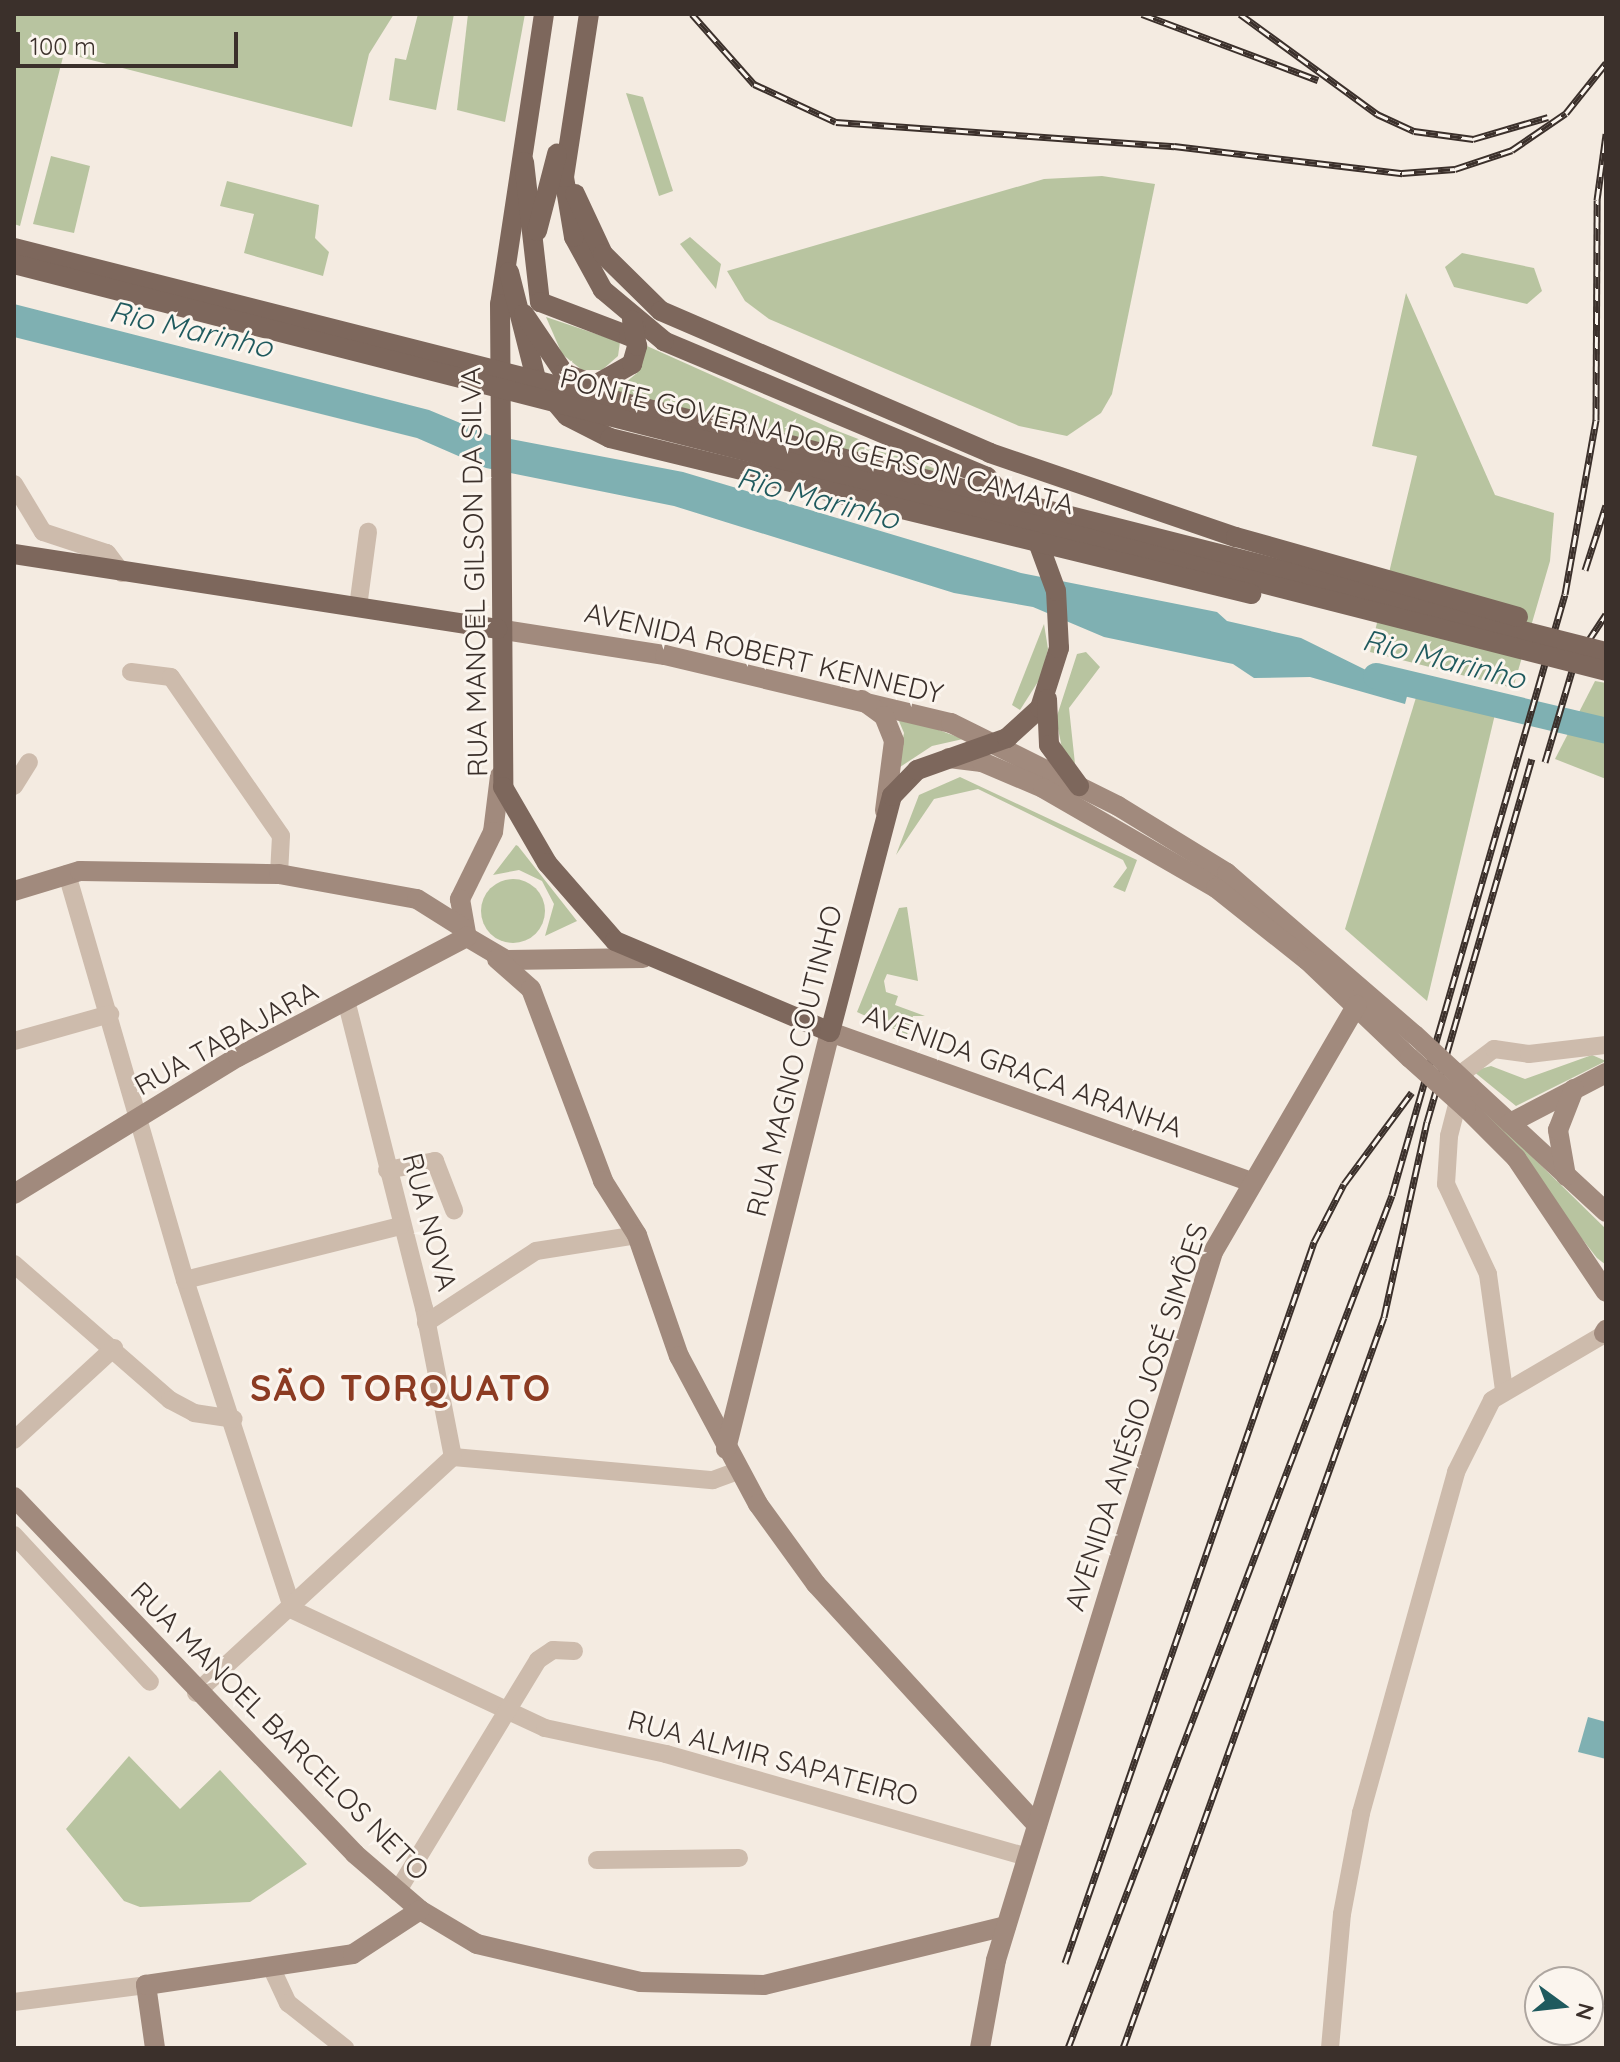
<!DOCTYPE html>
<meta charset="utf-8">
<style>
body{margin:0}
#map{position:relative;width:1620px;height:2062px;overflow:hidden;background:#f4ebe1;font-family:Quicksand,sans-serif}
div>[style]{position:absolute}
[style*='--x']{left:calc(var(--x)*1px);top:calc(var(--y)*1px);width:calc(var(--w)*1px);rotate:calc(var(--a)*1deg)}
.green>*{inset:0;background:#b8c4a0}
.round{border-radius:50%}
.water>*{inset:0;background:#7fb0b2}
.river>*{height:26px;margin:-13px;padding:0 13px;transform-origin:13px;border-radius:13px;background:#7fb0b2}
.street>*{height:18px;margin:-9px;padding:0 9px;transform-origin:9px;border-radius:9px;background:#cdbbac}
.secondary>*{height:20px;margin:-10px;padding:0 10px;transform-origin:10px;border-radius:10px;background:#a18a7d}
.primary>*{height:20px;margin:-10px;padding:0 10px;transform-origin:10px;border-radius:10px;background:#7d675c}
.rail>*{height:7px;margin-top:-3.5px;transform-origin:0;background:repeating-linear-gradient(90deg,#fbf5ee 0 12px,#3b302b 0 24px);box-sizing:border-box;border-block:2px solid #3b302b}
.secondary-bridge>*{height:20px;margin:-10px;padding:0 10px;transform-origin:10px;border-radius:10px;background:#a18a7d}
.primary-bridge>*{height:20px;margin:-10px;padding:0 10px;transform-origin:10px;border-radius:10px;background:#7d675c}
span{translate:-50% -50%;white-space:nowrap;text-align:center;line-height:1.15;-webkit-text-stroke:6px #fbf5ee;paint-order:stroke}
.street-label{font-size:28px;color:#3b302b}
.water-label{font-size:30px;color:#1f5a5e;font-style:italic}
.district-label{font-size:36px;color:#8c3b22;font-weight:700;letter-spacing:2px}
.frame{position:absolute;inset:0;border:16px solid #3b302b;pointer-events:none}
.north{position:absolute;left:1524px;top:1966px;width:80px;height:80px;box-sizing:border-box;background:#fbf5ee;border:2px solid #aea6a0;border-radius:50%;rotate:105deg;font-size:22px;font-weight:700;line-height:32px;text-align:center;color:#3b302b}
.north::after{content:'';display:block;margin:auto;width:28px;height:36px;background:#1f5a5e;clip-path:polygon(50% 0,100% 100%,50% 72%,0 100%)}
.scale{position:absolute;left:16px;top:32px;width:222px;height:36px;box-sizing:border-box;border:4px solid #3b302b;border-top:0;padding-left:10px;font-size:24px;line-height:28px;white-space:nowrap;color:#3b302b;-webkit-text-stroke:6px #fbf5ee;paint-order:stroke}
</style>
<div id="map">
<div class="green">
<i style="clip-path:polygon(14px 14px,394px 14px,369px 54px,352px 127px,64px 53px,20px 226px,14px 224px)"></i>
<i style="clip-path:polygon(418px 14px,454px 14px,436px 110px,389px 100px,395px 58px,406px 60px)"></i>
<i style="clip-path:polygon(468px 14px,525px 14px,505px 122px,457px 110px)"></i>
<i style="clip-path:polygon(626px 93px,643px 97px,673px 191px,659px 196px)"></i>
<i style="clip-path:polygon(51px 156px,90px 166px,74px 233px,33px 224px)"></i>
<i style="clip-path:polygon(1102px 176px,1155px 184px,1112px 394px,1101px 413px,1067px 436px,1019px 426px,769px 319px,745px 301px,727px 271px,1044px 179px)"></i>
<i style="clip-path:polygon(227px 181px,319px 205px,315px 238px,329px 252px,323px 276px,244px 253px,254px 214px,220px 206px)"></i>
<i style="clip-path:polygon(690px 237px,721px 264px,716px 289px,680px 244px)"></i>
<i style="clip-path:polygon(1462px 253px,1534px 268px,1542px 291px,1527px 304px,1454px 287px,1445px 267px)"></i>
<i style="clip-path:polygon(1406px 293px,1495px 495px,1554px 513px,1550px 561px,1513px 688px,1370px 652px,1417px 456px,1372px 446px)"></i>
<i style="clip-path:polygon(546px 317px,620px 342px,618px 356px,602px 370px,582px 370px,562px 354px)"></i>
<i style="clip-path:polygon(647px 346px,830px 428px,964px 480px,614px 392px,637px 373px)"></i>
<i style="clip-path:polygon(1044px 624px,1048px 649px,1041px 677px,1020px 710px,1012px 705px)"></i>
<i style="clip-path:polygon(1086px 652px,1100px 667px,1069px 708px,1075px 764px,1062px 748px,1056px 719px,1077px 654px)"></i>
<i style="clip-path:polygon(1595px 681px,1606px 683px,1606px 779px,1555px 759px)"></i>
<i style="clip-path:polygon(1418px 691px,1496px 710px,1427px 1001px,1345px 929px)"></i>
<i style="clip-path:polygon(896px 714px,963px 739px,932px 746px,897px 769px,904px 733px)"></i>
<i style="clip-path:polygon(960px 777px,1137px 860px,1125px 892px,1113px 887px,1127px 868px,1123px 860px,978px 789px,934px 799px,896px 855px,919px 795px)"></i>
<i style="clip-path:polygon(516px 845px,518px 846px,577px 921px,545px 936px,554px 904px,542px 881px,519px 870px,493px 875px)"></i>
<i class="round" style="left:481px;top:879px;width:64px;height:64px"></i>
<i style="clip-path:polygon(907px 907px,918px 981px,887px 974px,884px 981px,886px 992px,898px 996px,895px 1005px,925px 1016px,913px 1016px,907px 1035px,857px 1012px,899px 908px)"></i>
<i style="clip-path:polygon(1592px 1055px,1606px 1061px,1516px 1106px,1473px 1071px,1491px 1066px,1525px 1079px)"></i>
<i style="clip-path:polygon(1471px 1097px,1606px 1229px,1606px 1265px,1597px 1258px)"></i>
<i style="clip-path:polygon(129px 1756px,180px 1809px,220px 1770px,307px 1864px,250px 1902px,140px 1907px,124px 1901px,66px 1829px)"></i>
</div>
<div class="water">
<i style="clip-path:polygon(14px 304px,429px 410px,489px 435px,683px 472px,1021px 573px,1217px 612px,1227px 621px,1301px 638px,1370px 672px,1411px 681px,1405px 704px,1310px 677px,1254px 678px,1233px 664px,1104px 637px,1033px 607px,954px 593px,674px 506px,486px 468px,417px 438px,14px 337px)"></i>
<i style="clip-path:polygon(1588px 1717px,1606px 1722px,1606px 1759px,1578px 1752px)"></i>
</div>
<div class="river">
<i style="--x:1376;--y:676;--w:236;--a:13.4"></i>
</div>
<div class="street">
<i style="--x:14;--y:484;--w:56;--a:58.9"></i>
<i style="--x:43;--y:532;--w:67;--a:18.2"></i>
<i style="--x:107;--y:553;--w:25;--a:53"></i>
<i style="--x:358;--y:607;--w:76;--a:-82.4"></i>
<i style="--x:131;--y:672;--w:40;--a:7.1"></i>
<i style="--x:171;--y:677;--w:193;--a:55.3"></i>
<i style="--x:281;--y:836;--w:38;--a:93"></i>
<i style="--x:14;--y:786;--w:28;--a:-58"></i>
<i style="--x:67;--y:874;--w:423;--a:73.8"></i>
<i style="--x:185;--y:1280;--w:347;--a:71.9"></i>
<i style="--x:293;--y:1610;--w:278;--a:25.1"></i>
<i style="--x:545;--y:1728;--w:124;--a:12.1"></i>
<i style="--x:666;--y:1754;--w:375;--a:15.9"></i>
<i style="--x:347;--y:1004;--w:314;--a:75.8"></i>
<i style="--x:424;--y:1308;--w:152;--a:79"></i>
<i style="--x:14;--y:1041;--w:100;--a:-15.7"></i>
<i style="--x:387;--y:1170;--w:49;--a:-10.6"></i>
<i style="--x:435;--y:1161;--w:53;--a:68.8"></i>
<i style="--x:14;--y:1264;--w:207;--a:41.1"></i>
<i style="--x:170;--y:1400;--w:27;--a:28"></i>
<i style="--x:194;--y:1413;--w:40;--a:8.5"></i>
<i style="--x:185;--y:1280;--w:222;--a:-14.1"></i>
<i style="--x:426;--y:1323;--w:131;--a:-33.2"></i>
<i style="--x:536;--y:1251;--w:102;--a:-9"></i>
<i style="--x:1504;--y:1390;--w:117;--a:-97.9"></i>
<i style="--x:1488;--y:1274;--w:99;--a:-115"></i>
<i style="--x:1446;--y:1184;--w:48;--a:-86.4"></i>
<i style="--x:1449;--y:1136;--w:68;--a:-75.6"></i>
<i style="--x:1466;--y:1070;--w:35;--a:-37"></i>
<i style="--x:1494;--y:1049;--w:35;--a:8"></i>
<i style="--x:1529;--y:1054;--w:78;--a:-6.7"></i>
<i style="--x:14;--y:1440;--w:136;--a:-42.6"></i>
<i style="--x:453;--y:1457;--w:261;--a:5.1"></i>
<i style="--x:713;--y:1480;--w:27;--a:-20"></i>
<i style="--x:14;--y:1535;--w:200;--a:47.2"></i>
<i style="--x:196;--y:1693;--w:349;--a:-42.6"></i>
<i style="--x:597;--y:1860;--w:142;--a:-0.8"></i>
<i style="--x:397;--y:1892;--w:271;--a:-58.7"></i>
<i style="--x:538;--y:1660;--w:18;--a:-34"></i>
<i style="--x:553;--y:1650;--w:21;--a:3"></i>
<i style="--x:272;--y:1969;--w:38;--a:65"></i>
<i style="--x:288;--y:2003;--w:73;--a:38.3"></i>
<i style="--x:14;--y:2002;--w:133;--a:-7.3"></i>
<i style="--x:1330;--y:2048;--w:135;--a:-84.9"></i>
<i style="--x:1342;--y:1914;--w:103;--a:-79.3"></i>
<i style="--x:1361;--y:1813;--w:354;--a:-74.4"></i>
<i style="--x:1456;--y:1472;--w:80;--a:-63.4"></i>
<i style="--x:1492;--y:1400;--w:132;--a:-30.4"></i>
</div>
<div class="secondary">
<i style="--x:497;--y:629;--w:170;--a:8.8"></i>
<i style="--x:665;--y:655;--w:294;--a:13.4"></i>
<i style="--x:951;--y:723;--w:186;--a:26.4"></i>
<i style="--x:1118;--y:806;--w:128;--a:31.6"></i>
<i style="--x:1227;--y:873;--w:248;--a:40.8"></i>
<i style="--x:862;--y:700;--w:27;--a:36"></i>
<i style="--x:884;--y:716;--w:27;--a:68"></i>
<i style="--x:894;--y:741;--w:70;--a:97.4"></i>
<i style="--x:949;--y:758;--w:33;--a:7"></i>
<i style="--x:982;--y:762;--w:66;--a:23.1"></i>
<i style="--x:1043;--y:788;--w:200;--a:30"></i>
<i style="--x:1216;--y:888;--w:116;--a:38.4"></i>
<i style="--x:1307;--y:960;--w:142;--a:43.6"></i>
<i style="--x:500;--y:776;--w:56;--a:97.1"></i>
<i style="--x:493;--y:832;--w:75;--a:116.2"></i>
<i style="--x:460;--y:899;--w:39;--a:80"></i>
<i style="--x:467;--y:937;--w:45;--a:30.5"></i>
<i style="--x:506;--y:960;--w:137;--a:-0.8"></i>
<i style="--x:14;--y:891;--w:69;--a:-16.9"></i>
<i style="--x:80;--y:871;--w:199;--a:0.9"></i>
<i style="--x:279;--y:874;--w:140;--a:10.3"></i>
<i style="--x:417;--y:899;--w:54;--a:32.2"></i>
<i style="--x:497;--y:959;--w:45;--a:41.4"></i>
<i style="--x:531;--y:989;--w:205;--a:69.4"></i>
<i style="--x:603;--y:1181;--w:64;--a:57.8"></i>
<i style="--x:637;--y:1235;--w:128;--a:70.9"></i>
<i style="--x:679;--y:1356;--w:168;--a:61.9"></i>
<i style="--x:758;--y:1504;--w:99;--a:54.1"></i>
<i style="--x:816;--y:1584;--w:327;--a:47.5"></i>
<i style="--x:1471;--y:1087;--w:184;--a:42.8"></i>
<i style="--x:1466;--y:1108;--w:71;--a:45"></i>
<i style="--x:1516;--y:1158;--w:161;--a:56.1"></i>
<i style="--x:1510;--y:1123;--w:108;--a:-27.5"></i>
<i style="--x:1566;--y:1176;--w:47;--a:-99.9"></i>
<i style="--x:1558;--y:1130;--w:44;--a:-68.7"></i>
<i style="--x:14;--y:1194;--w:263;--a:-31.5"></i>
<i style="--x:238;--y:1057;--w:259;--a:-27.7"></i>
<i style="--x:1604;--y:1333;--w:4;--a:-56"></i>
<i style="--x:726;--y:1449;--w:430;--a:-76"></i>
<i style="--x:830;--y:1032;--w:447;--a:19.6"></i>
<i style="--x:14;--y:1497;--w:494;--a:46.3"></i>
<i style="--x:355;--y:1854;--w:86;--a:40.7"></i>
<i style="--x:420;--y:1910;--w:66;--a:30.8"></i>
<i style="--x:477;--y:1944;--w:167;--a:13.1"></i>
<i style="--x:640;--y:1982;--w:124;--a:1.4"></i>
<i style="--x:764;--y:1985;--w:249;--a:-13.7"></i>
<i style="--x:155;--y:2048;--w:64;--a:-98.1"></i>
<i style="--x:146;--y:1985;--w:209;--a:-8.5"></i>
<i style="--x:353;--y:1954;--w:80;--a:-33.3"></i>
<i style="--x:980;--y:2048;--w:89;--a:-79.7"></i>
<i style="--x:996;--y:1960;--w:741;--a:-72.96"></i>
<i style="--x:1213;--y:1252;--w:286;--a:-59.8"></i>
</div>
<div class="primary">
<i style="--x:544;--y:14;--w:293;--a:98.6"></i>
<i style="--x:500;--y:304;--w:483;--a:89.6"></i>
<i style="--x:503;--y:787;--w:88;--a:59.9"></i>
<i style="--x:547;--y:863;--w:103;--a:48.9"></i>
<i style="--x:615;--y:941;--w:233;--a:22.9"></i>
<i style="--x:830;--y:1032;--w:244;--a:-75.3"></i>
<i style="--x:892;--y:796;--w:36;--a:-46"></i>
<i style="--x:917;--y:770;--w:96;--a:-19.6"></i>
<i style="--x:1007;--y:738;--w:45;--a:-42.3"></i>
<i style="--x:1040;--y:708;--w:63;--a:-72.4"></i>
<i style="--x:1059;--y:648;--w:57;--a:-93"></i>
<i style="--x:1056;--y:591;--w:61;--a:-110.2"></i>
<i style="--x:1035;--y:534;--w:75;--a:-130.1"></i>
<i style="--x:987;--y:477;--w:350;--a:-157.2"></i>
<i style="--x:664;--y:341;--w:80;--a:-140.1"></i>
<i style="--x:603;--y:290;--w:60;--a:-118.7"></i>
<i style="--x:574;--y:237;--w:61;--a:-99.5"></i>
<i style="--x:564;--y:177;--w:165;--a:-81.3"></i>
<i style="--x:524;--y:162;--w:141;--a:83.5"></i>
<i style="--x:540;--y:302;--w:95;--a:20.9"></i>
<i style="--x:629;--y:336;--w:10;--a:-45"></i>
<i style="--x:575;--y:194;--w:66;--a:65"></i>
<i style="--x:603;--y:254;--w:81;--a:44.5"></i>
<i style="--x:661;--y:311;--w:358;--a:23.3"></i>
<i style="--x:537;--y:231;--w:80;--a:-75.4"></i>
<i style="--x:509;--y:272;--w:110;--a:75.8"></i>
<i style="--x:536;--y:379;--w:48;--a:50"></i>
<i style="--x:567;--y:416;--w:48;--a:27.1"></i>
<i style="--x:524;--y:314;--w:71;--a:55.9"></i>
<i style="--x:564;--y:373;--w:33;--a:21"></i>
<i style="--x:595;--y:385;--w:43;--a:-29.6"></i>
<i style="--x:632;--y:364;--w:19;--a:-74"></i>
<i style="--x:637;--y:346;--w:26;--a:-101"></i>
<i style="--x:14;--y:554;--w:489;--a:8.8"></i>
<i style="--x:1047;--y:699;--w:46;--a:87.5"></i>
<i style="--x:1049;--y:745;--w:51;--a:53.8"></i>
</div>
<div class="rail">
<i style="--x:692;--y:14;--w:94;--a:48.5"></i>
<i style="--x:754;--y:84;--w:90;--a:24.9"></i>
<i style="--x:836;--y:122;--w:339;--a:4.1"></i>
<i style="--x:1174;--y:146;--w:230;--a:6.8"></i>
<i style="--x:1402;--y:173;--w:53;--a:-4.3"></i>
<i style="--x:1455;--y:169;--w:60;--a:-18.4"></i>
<i style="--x:1512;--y:150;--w:65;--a:-34.4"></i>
<i style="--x:1566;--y:113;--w:64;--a:-51.3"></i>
<i style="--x:1142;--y:14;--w:188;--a:20.6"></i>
<i style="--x:1240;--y:14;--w:170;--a:36.1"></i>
<i style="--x:1377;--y:114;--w:41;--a:24.7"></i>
<i style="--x:1414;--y:131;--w:60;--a:7.7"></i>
<i style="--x:1473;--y:139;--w:78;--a:-16.3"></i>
<i style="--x:1585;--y:570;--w:68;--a:-72.1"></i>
<i style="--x:1545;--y:762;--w:105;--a:-73.5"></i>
<i style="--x:1575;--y:661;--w:56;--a:-56.6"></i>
<i style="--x:1065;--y:1963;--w:763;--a:-70.95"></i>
<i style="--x:1314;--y:1242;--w:65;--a:-62.7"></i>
<i style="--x:1344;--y:1184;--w:114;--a:-53.5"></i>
<i style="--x:1068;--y:2048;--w:912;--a:-69.2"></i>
<i style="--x:1392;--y:1195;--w:625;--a:-73.94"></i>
<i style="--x:1565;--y:594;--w:177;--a:-79.9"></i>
<i style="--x:1596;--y:420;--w:220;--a:-89.7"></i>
<i style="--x:1597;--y:200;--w:67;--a:-82.2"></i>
<i style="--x:1123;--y:2048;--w:776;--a:-70.35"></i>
<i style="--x:1384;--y:1317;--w:200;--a:-77.6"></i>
<i style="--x:1427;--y:1122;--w:378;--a:-73.9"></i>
</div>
<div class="secondary-bridge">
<i style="--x:1415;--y:1035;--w:76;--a:42.9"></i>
<i style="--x:1410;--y:1058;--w:75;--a:41.8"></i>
</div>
<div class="primary-bridge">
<i style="--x:14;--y:248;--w:1642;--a:14.24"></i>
<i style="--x:14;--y:264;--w:1643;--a:14.34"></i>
<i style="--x:610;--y:438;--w:660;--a:13.68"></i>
<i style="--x:990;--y:453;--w:260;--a:18.9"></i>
<i style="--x:1236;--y:537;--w:293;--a:15.8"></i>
</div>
<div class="street-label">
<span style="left:817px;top:441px;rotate:14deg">PONTE GOVERNADOR GERSON CAMATA</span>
<span style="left:474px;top:572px;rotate:-91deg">RUA MANOEL GILSON DA SILVA</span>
<span style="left:764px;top:653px;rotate:13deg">AVENIDA ROBERT KENNEDY</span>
<span style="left:226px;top:1038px;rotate:-29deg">RUA TABAJARA</span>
<span style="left:794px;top:1061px;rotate:-76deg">RUA MAGNO COUTINHO</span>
<span style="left:1023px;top:1071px;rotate:20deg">AVENIDA GRAÇA ARANHA</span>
<span style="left:430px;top:1222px;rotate:75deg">RUA NOVA</span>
<span style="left:1136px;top:1417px;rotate:-72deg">AVENIDA ANÉSIO JOSÉ SIMÕES</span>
<span style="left:280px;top:1731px;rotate:45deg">RUA MANOEL BARCELOS NETO</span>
<span style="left:773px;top:1758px;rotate:15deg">RUA ALMIR SAPATEIRO</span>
</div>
<div class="water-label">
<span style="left:191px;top:329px;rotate:13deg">Rio Marinho</span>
<span style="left:818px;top:498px;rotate:15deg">Rio Marinho</span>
<span style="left:1444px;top:659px;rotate:14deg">Rio Marinho</span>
</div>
<div class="district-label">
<span style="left:401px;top:1388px">SÃO TORQUATO</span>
</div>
<div class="frame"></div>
<div class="north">N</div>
<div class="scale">100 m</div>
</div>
